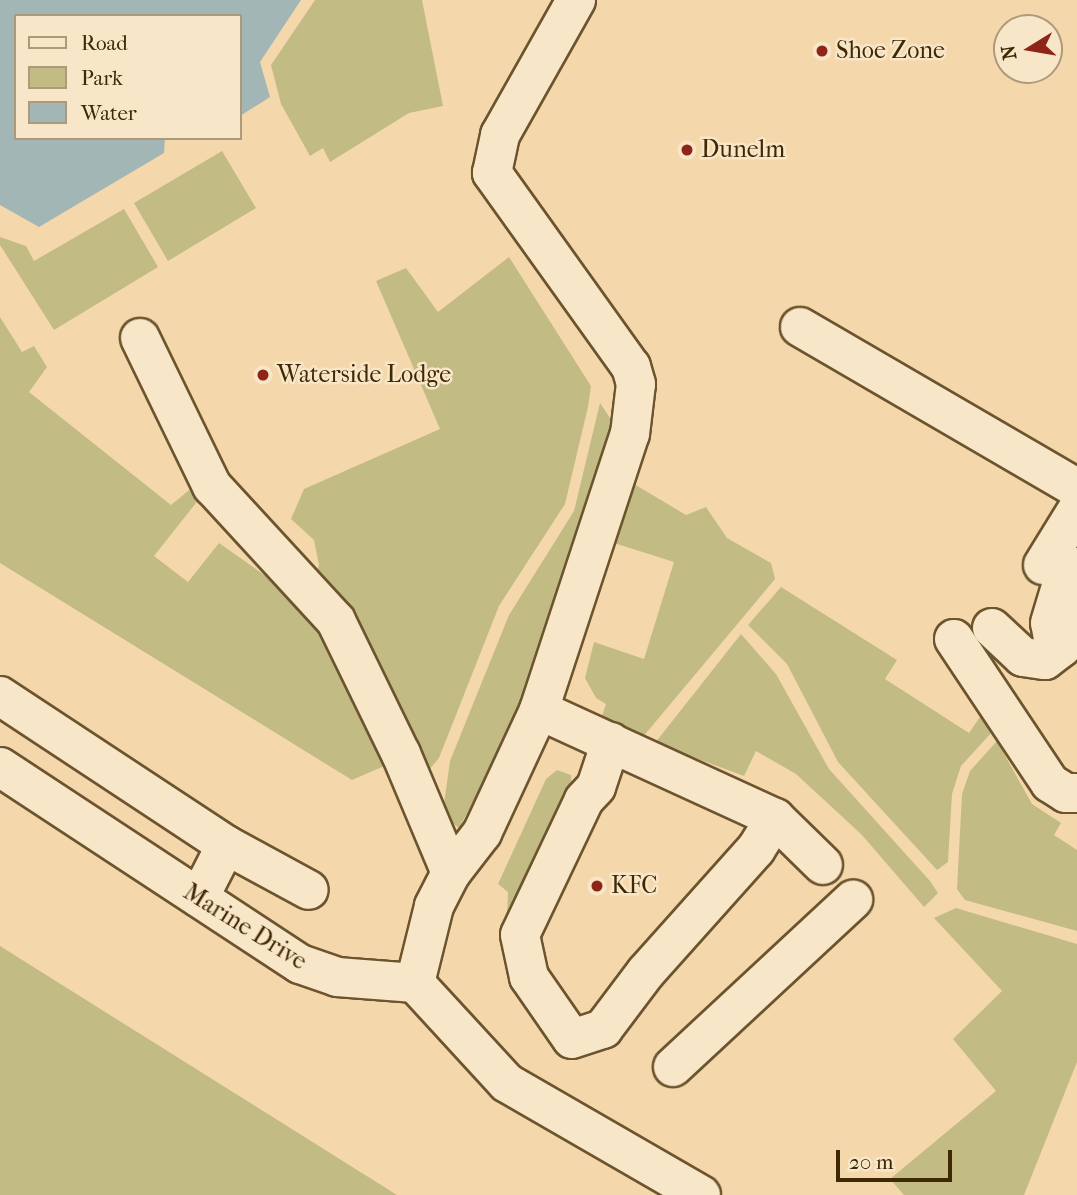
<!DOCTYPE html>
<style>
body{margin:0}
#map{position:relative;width:1077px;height:1195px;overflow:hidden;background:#f4d8ab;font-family:"IM FELL French Canon",serif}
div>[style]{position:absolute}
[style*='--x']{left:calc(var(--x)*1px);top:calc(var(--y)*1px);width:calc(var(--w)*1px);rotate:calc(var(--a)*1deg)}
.green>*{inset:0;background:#c2bc84}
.water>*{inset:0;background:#a2b6b6}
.roads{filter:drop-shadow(2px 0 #6c542e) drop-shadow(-2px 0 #6c542e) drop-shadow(0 2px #6c542e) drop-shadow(0 -2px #6c542e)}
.minor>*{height:38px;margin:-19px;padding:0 19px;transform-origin:19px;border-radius:19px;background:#f8e6c8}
.dots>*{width:19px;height:19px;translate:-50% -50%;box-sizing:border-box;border:4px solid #f8e6c8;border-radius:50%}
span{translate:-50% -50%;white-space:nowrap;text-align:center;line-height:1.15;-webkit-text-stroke:5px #f8e6c8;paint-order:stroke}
.poi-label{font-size:24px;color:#3f2804}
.left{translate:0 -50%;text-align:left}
.street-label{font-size:24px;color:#3f2804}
.legend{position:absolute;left:14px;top:14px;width:228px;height:126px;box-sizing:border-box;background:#f8e6c8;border:2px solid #ae9a7a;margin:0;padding:9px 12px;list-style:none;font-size:21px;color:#3f2804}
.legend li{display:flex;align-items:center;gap:14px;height:35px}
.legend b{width:35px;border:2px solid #ae9a7a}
.north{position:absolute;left:993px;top:14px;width:70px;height:70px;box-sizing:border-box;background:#f8e6c8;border:2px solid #ae9a7a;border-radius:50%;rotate:259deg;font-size:19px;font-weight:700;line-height:28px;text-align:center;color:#3f2804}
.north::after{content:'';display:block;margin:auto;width:24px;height:32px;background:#8f2418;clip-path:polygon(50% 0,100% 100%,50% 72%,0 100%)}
.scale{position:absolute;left:836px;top:1150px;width:116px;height:32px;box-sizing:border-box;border:4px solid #3f2804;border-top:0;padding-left:9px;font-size:21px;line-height:24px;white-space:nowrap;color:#3f2804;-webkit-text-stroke:5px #f8e6c8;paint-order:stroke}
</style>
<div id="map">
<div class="green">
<i style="clip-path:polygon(315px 0,422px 0,443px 106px,409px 113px,330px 162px,323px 148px,310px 156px,281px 104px,271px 65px)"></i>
<i style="clip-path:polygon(222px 151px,256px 208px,168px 261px,134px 203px)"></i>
<i style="clip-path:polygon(124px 209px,158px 267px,54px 330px,0 245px,0 237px,26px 246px,34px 261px)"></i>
<i style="clip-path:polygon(509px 257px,591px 386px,588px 407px,565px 504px,499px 606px,439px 758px,429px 770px,398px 706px,315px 578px,319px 565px,314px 540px,291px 519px,304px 489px,440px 429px,376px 281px,406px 268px,438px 312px)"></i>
<i style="clip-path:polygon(0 317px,22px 352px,34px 346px,47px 367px,29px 392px,171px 505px,193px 487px,196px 503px,154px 556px,188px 582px,219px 543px,280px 586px,312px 621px,341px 663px,389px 764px,352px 780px,0 563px)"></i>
<i style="clip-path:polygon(600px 403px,616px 427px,506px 741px,459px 828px,449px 820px,444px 804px,450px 761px,509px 615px,574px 511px)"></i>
<i style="clip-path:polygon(634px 484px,686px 515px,706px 507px,727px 538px,771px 563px,775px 579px,642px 738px,600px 722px,606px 704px,596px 698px,585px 678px,594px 642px,644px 659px,674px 562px,614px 543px)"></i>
<i style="clip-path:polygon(781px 587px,897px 660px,885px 679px,969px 733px,982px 714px,992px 732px,961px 766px,952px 794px,948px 862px,937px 870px,838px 762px,787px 664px,748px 625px)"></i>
<i style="clip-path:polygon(741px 634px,776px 674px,829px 769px,930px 881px,938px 893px,924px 907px,862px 835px,796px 774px,756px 751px,744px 776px,655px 743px)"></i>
<i style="clip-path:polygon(997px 741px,1032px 804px,1061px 823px,1054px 835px,1077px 850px,1077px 931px,965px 900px,957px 889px,962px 794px,970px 771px)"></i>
<i style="clip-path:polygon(557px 770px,571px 775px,572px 790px,507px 919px,508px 892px,498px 884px,546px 779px)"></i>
<i style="clip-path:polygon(956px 908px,1077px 944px,1077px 1062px,1024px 1195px,904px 1195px,890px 1179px,996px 1091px,953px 1039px,1002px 991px,934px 918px)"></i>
<i style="clip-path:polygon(0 946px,397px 1195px,0 1195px)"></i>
</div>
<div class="water">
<i style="clip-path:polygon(0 0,301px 0,260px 62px,270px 97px,240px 116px,240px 16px,16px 16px,16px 138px,165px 138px,164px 153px,39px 227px,0 205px)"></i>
</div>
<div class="roads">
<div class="minor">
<i style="--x:800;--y:327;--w:320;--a:30.2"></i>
<i style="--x:140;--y:338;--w:165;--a:64.1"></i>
<i style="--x:212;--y:486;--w:183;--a:47.4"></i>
<i style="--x:336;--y:621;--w:148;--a:64"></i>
<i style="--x:401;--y:754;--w:129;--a:67.2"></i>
<i style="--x:1043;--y:565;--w:65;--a:-58.3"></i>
<i style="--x:992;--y:628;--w:42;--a:43.1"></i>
<i style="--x:1023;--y:657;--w:22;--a:8"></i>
<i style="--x:1045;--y:660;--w:21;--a:-37"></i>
<i style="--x:1062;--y:647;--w:33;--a:-63"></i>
<i style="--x:954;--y:639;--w:173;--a:56.3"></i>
<i style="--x:1050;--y:783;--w:19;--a:32"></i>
<i style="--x:1066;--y:793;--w:11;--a:0"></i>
<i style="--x:1055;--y:650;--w:27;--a:-100"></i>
<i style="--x:1050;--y:623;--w:42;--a:-73.3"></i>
<i style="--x:1062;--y:583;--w:22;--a:-47"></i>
<i style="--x:0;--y:696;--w:271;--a:33.4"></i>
<i style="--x:226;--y:845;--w:59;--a:117"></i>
<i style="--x:539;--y:710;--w:260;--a:24.6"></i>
<i style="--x:775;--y:818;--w:67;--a:44.4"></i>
<i style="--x:611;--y:742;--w:47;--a:108.4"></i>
<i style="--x:596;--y:787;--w:18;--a:133"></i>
<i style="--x:584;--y:800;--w:149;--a:115.4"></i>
<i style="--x:520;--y:935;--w:43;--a:77.9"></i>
<i style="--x:529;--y:977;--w:75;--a:55.3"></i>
<i style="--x:572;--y:1039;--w:33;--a:-18"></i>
<i style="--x:603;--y:1029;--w:71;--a:-53"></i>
<i style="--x:646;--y:972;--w:165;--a:-48.2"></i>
<i style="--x:756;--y:849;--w:36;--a:-58"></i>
<i style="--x:0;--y:767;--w:359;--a:33.3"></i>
<i style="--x:300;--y:964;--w:39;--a:19"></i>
<i style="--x:337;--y:977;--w:78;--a:4.4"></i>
<i style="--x:415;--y:983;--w:136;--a:47.4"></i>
<i style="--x:507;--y:1083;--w:224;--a:30"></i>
<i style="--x:226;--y:845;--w:94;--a:28.5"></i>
<i style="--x:415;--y:983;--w:79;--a:-76.1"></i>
<i style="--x:434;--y:906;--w:37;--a:-63"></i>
<i style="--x:451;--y:873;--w:51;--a:-52.2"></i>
<i style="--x:482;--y:833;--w:136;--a:-65.1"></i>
<i style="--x:539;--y:710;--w:291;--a:-71.8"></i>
<i style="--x:630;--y:434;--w:50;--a:-83.2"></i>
<i style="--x:636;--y:384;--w:18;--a:-106"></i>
<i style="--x:631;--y:367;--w:239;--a:-125.6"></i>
<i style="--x:492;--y:173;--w:39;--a:-78"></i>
<i style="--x:500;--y:135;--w:155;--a:-60.6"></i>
<i style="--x:673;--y:1067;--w:246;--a:-42.9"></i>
</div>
</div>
<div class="dots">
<i style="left:822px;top:51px;background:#8f2418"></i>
<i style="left:687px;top:150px;background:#8f2418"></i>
<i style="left:263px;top:375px;background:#8f2418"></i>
<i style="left:597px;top:886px;background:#8f2418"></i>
</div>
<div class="poi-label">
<span class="left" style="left:836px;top:51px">Shoe Zone</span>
<span class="left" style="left:701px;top:150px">Dunelm</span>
<span class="left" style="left:277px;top:375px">Waterside Lodge</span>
<span class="left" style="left:611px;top:886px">KFC</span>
</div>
<div class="street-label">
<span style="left:245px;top:927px;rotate:32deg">Marine Drive</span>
</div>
<ul class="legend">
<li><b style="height:9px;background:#f8e6c8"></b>Road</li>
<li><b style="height:19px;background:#c2bc84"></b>Park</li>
<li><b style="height:19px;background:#a2b6b6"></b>Water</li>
</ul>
<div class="north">N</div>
<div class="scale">20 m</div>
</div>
